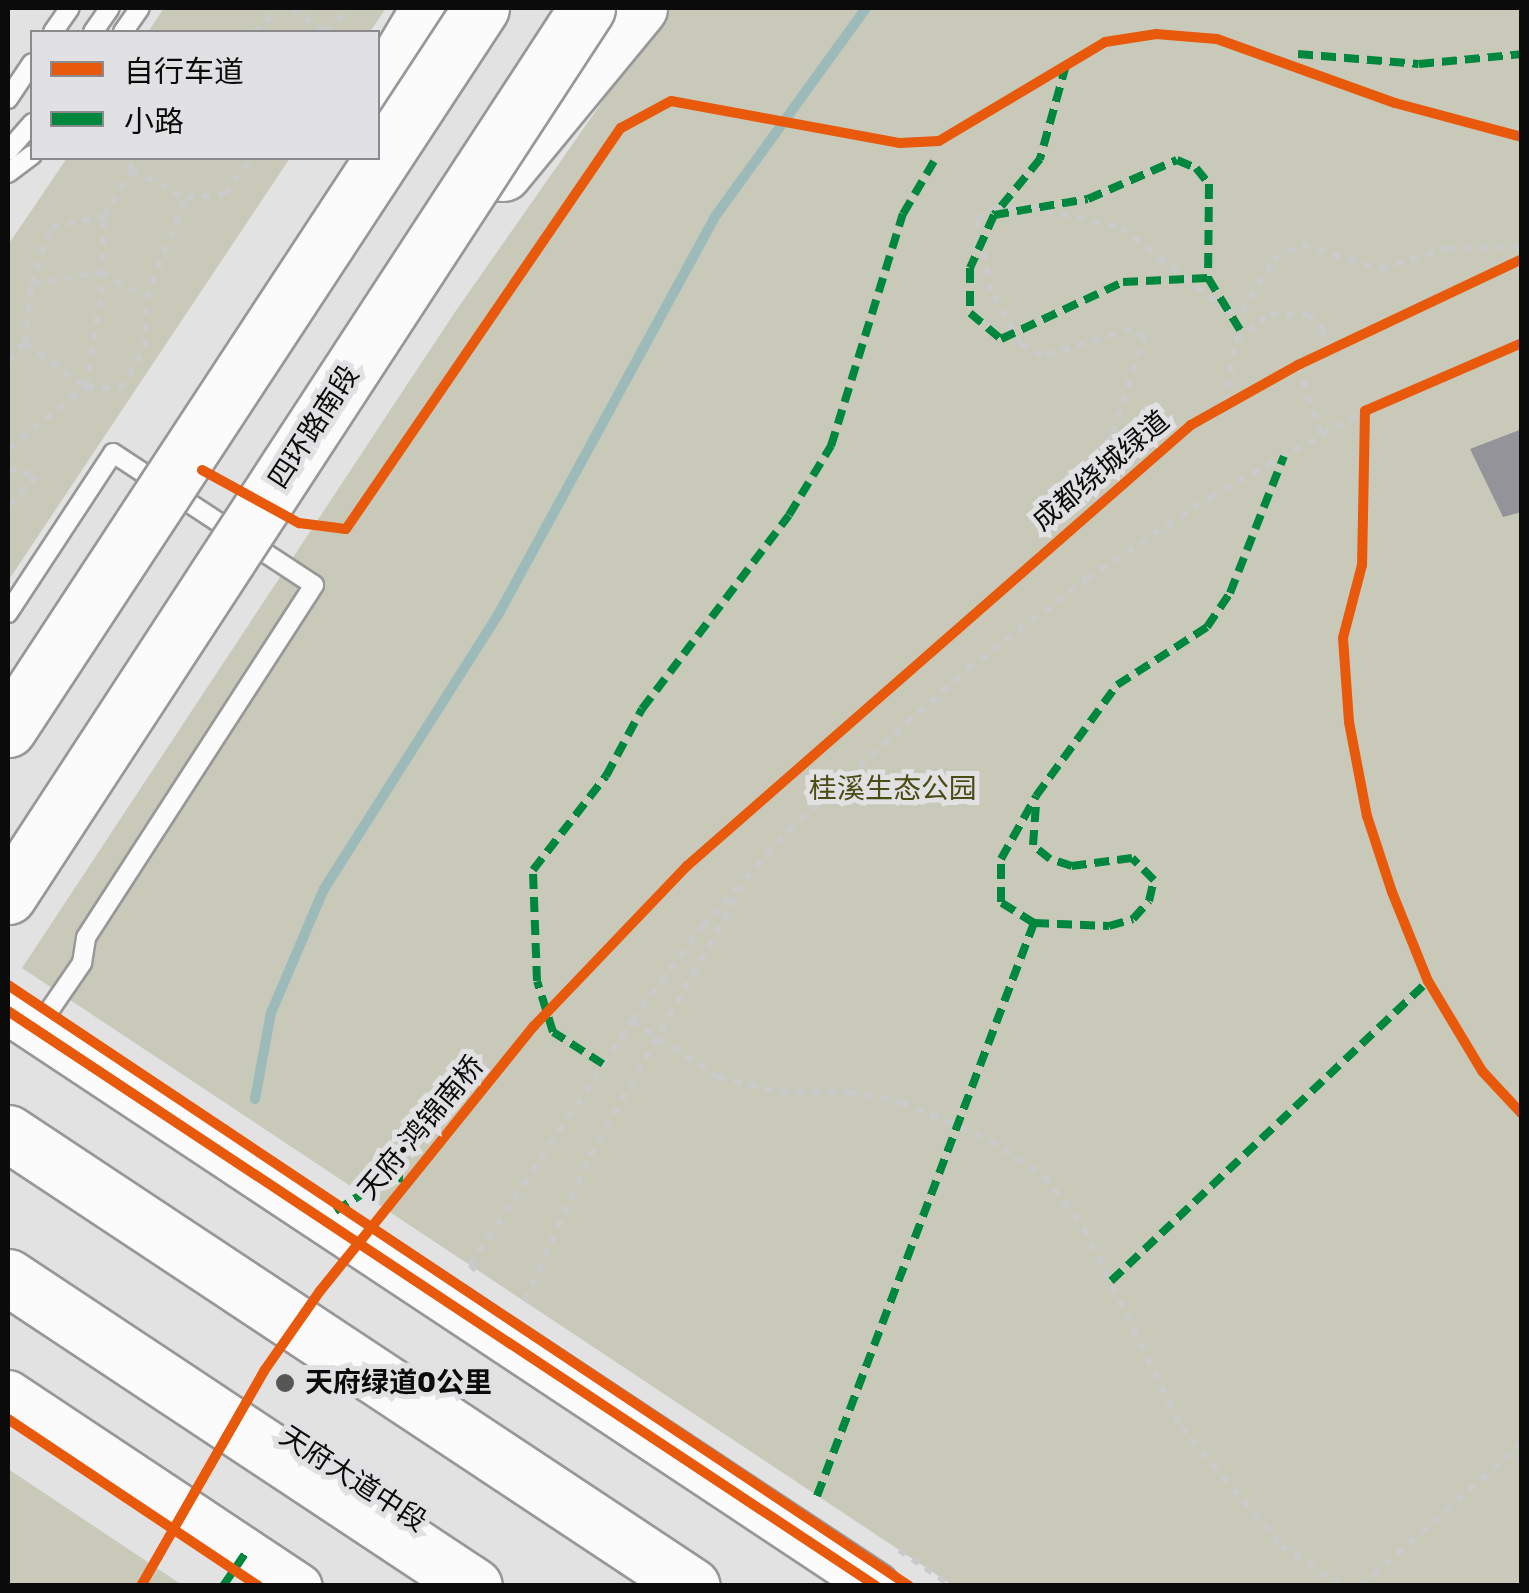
<!DOCTYPE html>
<meta charset="utf-8">
<style>
body{margin:0}
#map{position:relative;width:1529px;height:1593px;overflow:hidden;background:#e2e2e2;font-family:Rubik,"Noto Sans SC",sans-serif}
div>[style]{position:absolute}
[style*='--x']{left:calc(var(--x)*1px);top:calc(var(--y)*1px);width:calc(var(--w)*1px);rotate:calc(var(--a)*1deg)}
.green>*{inset:0;background:#c8c9b8}
.stream>*{height:10px;margin:-5px;padding:0 5px;transform-origin:5px;border-radius:5px;background:#9cbaba}
.building>*{inset:0;background:#949399}
.path>*{height:6px;margin-top:-3px;transform-origin:0;background:repeating-linear-gradient(90deg,#cacacb 0 8px,transparent 0 16px)}
.roads{filter:drop-shadow(2px 0 #989898) drop-shadow(-2px 0 #989898) drop-shadow(0 2px #989898) drop-shadow(0 -2px #989898)}
.service>*{height:18px;margin:-9px;padding:0 9px;transform-origin:9px;border-radius:9px;background:#fbfbfb}
.tertiary>*{height:45px;margin:-22.5px;padding:0 22.5px;transform-origin:22.5px;border-radius:22.5px;background:#fbfbfb}
.primary>*{height:55px;margin:-27.5px;padding:0 27.5px;transform-origin:27.5px;border-radius:27.5px;background:#fbfbfb}
.motorway>*{height:55px;margin:-27.5px;padding:0 27.5px;transform-origin:27.5px;border-radius:27.5px;background:#fbfbfb}
.bridges{filter:drop-shadow(2px 0 #989898) drop-shadow(-2px 0 #989898) drop-shadow(0 2px #989898) drop-shadow(0 -2px #989898)}
.motorway-bridge>*{height:55px;margin:-27.5px;padding:0 27.5px;transform-origin:27.5px;border-radius:27.5px;background:#fbfbfb}
.quiet>*{height:8px;margin-top:-4px;transform-origin:0;background:repeating-linear-gradient(90deg,#00873e 0 15px,transparent 0 23px)}
.cycleway>*{height:10px;margin:-5px;padding:0 5px;transform-origin:5px;border-radius:5px;background:#e8590c}
.dots>*{width:28px;height:28px;translate:-50% -50%;box-sizing:border-box;border:5px solid #e1e1e3;border-radius:50%}
span{translate:-50% -50%;white-space:nowrap;text-align:center;line-height:1.15;-webkit-text-stroke:10px #e1e1e3;paint-order:stroke}
.street-label{font-size:28px;color:#0b0b0c}
.park-label{font-size:28px;color:#494c14}
.poi-label{font-size:28px;color:#0b0b0c;font-weight:700}
.left{translate:0 -50%;text-align:left}
.frame{position:absolute;inset:0;border:10px solid #0b0b0c;pointer-events:none}
.legend{position:absolute;left:30px;top:30px;width:350px;height:130px;box-sizing:border-box;background:#e1e1e3;border:2px solid #8b8b8d;margin:0;padding:12px 18px;list-style:none;font-size:30px;color:#0b0b0c}
.legend li{display:flex;align-items:center;gap:20px;height:50px}
.legend b{width:50px;border:2px solid #8b8b8d}
</style>
<div id="map">
<div class="green">
<i style="clip-path:polygon(164px 8px,386px 8px,370px 32px,148px 32px)"></i>
<i style="clip-path:polygon(668px 8px,1521px 8px,1521px 1585px,952px 1585px,22px 968px,455px 312px)"></i>
<i style="clip-path:polygon(67px 158px,290px 158px,8px 581px,8px 245px)"></i>
<i style="clip-path:polygon(8px 1469px,182px 1585px,8px 1585px)"></i>
</div>
<div class="stream">
<i style="--x:255;--y:1099;--w:87;--a:-79.5"></i>
<i style="--x:271;--y:1013;--w:135;--a:-66.9"></i>
<i style="--x:324;--y:889;--w:327;--a:-57.6"></i>
<i style="--x:499;--y:613;--w:450;--a:-61.4"></i>
<i style="--x:714;--y:218;--w:259;--a:-54.1"></i>
</div>
<div class="building">
<i style="clip-path:polygon(1522px 429px,1522px 512px,1503px 517px,1470px 449px)"></i>
</div>
<div class="path">
<i style="--x:291;--y:8;--w:42;--a:34.4"></i>
<i style="--x:254;--y:32;--w:37;--a:-41"></i>
<i style="--x:325;--y:32;--w:35;--a:-43"></i>
<i style="--x:131;--y:170;--w:62;--a:27"></i>
<i style="--x:32;--y:284;--w:70;--a:-9.9"></i>
<i style="--x:101;--y:272;--w:52;--a:30"></i>
<i style="--x:25;--y:343;--w:75;--a:35.8"></i>
<i style="--x:86;--y:387;--w:95;--a:-80.9"></i>
<i style="--x:101;--y:293;--w:76;--a:-87.7"></i>
<i style="--x:8;--y:361;--w:25;--a:-47"></i>
<i style="--x:25;--y:343;--w:59;--a:-84.2"></i>
<i style="--x:31;--y:284;--w:60;--a:-70.7"></i>
<i style="--x:51;--y:227;--w:54;--a:-10.7"></i>
<i style="--x:104;--y:217;--w:54;--a:-60.1"></i>
<i style="--x:131;--y:170;--w:12;--a:-95"></i>
<i style="--x:1298;--y:365;--w:74;--a:71.8"></i>
<i style="--x:1226;--y:404;--w:64;--a:-81.9"></i>
<i style="--x:1235;--y:341;--w:44;--a:-37.6"></i>
<i style="--x:1270;--y:314;--w:38;--a:0"></i>
<i style="--x:1308;--y:314;--w:20;--a:45"></i>
<i style="--x:1322;--y:328;--w:25;--a:72"></i>
<i style="--x:8;--y:449;--w:100;--a:-38.5"></i>
<i style="--x:86;--y:387;--w:34;--a:3"></i>
<i style="--x:120;--y:389;--w:49;--a:-59.2"></i>
<i style="--x:145;--y:347;--w:49;--a:-88.8"></i>
<i style="--x:146;--y:298;--w:108;--a:-68.2"></i>
<i style="--x:186;--y:198;--w:38;--a:-6"></i>
<i style="--x:224;--y:194;--w:46;--a:-52.1"></i>
<i style="--x:8;--y:468;--w:29;--a:16"></i>
<i style="--x:36;--y:476;--w:41;--a:133"></i>
<i style="--x:1098;--y:503;--w:35;--a:-103"></i>
<i style="--x:1090;--y:469;--w:43;--a:-57.4"></i>
<i style="--x:1113;--y:433;--w:102;--a:-72.3"></i>
<i style="--x:1144;--y:336;--w:15;--a:-152"></i>
<i style="--x:1131;--y:329;--w:93;--a:163.1"></i>
<i style="--x:1042;--y:356;--w:24;--a:-150"></i>
<i style="--x:1021;--y:344;--w:61;--a:-119.5"></i>
<i style="--x:991;--y:291;--w:72;--a:-101.2"></i>
<i style="--x:977;--y:220;--w:18;--a:-38"></i>
<i style="--x:991;--y:209;--w:39;--a:-3"></i>
<i style="--x:1030;--y:207;--w:93;--a:12.4"></i>
<i style="--x:1121;--y:227;--w:134;--a:38.3"></i>
<i style="--x:1226;--y:310;--w:16;--a:7"></i>
<i style="--x:1242;--y:312;--w:61;--a:-58.4"></i>
<i style="--x:1274;--y:260;--w:32;--a:-28"></i>
<i style="--x:1302;--y:245;--w:82;--a:17.1"></i>
<i style="--x:1380;--y:269;--w:72;--a:-16.9"></i>
<i style="--x:1449;--y:248;--w:73;--a:-0.8"></i>
<i style="--x:632;--y:1021;--w:103;--a:33.1"></i>
<i style="--x:718;--y:1077;--w:64;--a:13.6"></i>
<i style="--x:780;--y:1092;--w:68;--a:0"></i>
<i style="--x:848;--y:1092;--w:54;--a:10.7"></i>
<i style="--x:901;--y:1102;--w:97;--a:23.1"></i>
<i style="--x:990;--y:1140;--w:65;--a:33.7"></i>
<i style="--x:1044;--y:1176;--w:66;--a:52.4"></i>
<i style="--x:1084;--y:1228;--w:221;--a:64"></i>
<i style="--x:1181;--y:1427;--w:155;--a:49.7"></i>
<i style="--x:1281;--y:1545;--w:73;--a:33.9"></i>
<i style="--x:476;--y:1270;--w:8;--a:-140"></i>
<i style="--x:470;--y:1265;--w:293;--a:-56.4"></i>
<i style="--x:632;--y:1021;--w:117;--a:-53.3"></i>
<i style="--x:702;--y:927;--w:129;--a:-48.1"></i>
<i style="--x:788;--y:831;--w:241;--a:-42.1"></i>
<i style="--x:967;--y:669;--w:150;--a:-36.9"></i>
<i style="--x:1087;--y:579;--w:148;--a:-33.7"></i>
<i style="--x:1210;--y:497;--w:177;--a:-29"></i>
<i style="--x:525;--y:1301;--w:159;--a:-65.9"></i>
<i style="--x:590;--y:1156;--w:309;--a:-60.5"></i>
<i style="--x:899;--y:1550;--w:64;--a:34.2"></i>
<i style="--x:1361;--y:1586;--w:215;--a:-41.6"></i>
</div>
<div class="roads">
<div class="service">
<i style="--x:53;--y:32;--w:29;--a:-55"></i>
<i style="--x:93;--y:32;--w:29;--a:-55"></i>
<i style="--x:123;--y:32;--w:29;--a:-55"></i>
<i style="--x:8;--y:99;--w:43;--a:-56.3"></i>
<i style="--x:8;--y:151;--w:37;--a:-49"></i>
<i style="--x:8;--y:173;--w:30;--a:-37"></i>
<i style="--x:8;--y:613;--w:191;--a:-56.7"></i>
<i style="--x:113;--y:453;--w:240;--a:33.3"></i>
<i style="--x:314;--y:585;--w:420;--a:122.9"></i>
<i style="--x:86;--y:938;--w:25;--a:99"></i>
<i style="--x:82;--y:963;--w:81;--a:124.5"></i>
</div>
<div class="tertiary">
<i style="--x:8;--y:1011;--w:1041;--a:33.52"></i>
<i style="--x:8;--y:1393;--w:349;--a:33.6"></i>
</div>
<div class="primary">
<i style="--x:8;--y:1133;--w:820;--a:33.52"></i>
<i style="--x:8;--y:1277;--w:559;--a:33.55"></i>
</div>
<div class="motorway">
<i style="--x:378;--y:94;--w:100;--a:-59.3"></i>
<i style="--x:503;--y:173;--w:214;--a:-50.5"></i>
</div>
</div>
<div class="bridges">
<div class="motorway-bridge">
<i style="--x:8;--y:729;--w:862;--a:-56.73"></i>
<i style="--x:8;--y:896;--w:1060;--a:-56.89"></i>
</div>
</div>
<div class="quiet">
<i style="--x:1298;--y:54;--w:121;--a:4.7"></i>
<i style="--x:1419;--y:64;--w:103;--a:-5.5"></i>
<i style="--x:1066;--y:65;--w:98;--a:105.5"></i>
<i style="--x:1040;--y:159;--w:72;--a:129.4"></i>
<i style="--x:994;--y:215;--w:58;--a:114.4"></i>
<i style="--x:970;--y:268;--w:45;--a:90"></i>
<i style="--x:970;--y:313;--w:40;--a:40"></i>
<i style="--x:1001;--y:339;--w:135;--a:-25"></i>
<i style="--x:1123;--y:282;--w:85;--a:-2.7"></i>
<i style="--x:994;--y:215;--w:95;--a:-9.7"></i>
<i style="--x:1088;--y:199;--w:97;--a:-23.7"></i>
<i style="--x:1177;--y:160;--w:21;--a:23"></i>
<i style="--x:1196;--y:168;--w:21;--a:51"></i>
<i style="--x:1209;--y:184;--w:94;--a:90.6"></i>
<i style="--x:1208;--y:278;--w:65;--a:58.3"></i>
<i style="--x:1034;--y:923;--w:75;--a:2.3"></i>
<i style="--x:1109;--y:926;--w:25;--a:-16"></i>
<i style="--x:1133;--y:919;--w:24;--a:-48"></i>
<i style="--x:1149;--y:901;--w:22;--a:-77"></i>
<i style="--x:1154;--y:880;--w:31;--a:-135"></i>
<i style="--x:1132;--y:858;--w:61;--a:172.4"></i>
<i style="--x:1072;--y:866;--w:23;--a:-162"></i>
<i style="--x:1050;--y:859;--w:22;--a:-141"></i>
<i style="--x:1033;--y:845;--w:41;--a:-85.8"></i>
<i style="--x:603;--y:1064;--w:59;--a:-147.4"></i>
<i style="--x:553;--y:1032;--w:53;--a:-107.4"></i>
<i style="--x:537;--y:981;--w:111;--a:-92.1"></i>
<i style="--x:533;--y:870;--w:119;--a:-52.2"></i>
<i style="--x:606;--y:776;--w:76;--a:-61.8"></i>
<i style="--x:642;--y:709;--w:243;--a:-52.8"></i>
<i style="--x:789;--y:515;--w:81;--a:-58.7"></i>
<i style="--x:831;--y:446;--w:243;--a:-72.8"></i>
<i style="--x:903;--y:214;--w:67;--a:-59.6"></i>
<i style="--x:335;--y:1211;--w:62;--a:-31.9"></i>
<i style="--x:388;--y:1178;--w:23;--a:2"></i>
<i style="--x:1111;--y:1281;--w:436;--a:-43.4"></i>
<i style="--x:817;--y:1496;--w:613;--a:-69.26"></i>
<i style="--x:1034;--y:923;--w:39;--a:-148"></i>
<i style="--x:1001;--y:902;--w:43;--a:-90"></i>
<i style="--x:1001;--y:859;--w:72;--a:-60.9"></i>
<i style="--x:1036;--y:796;--w:137;--a:-53.9"></i>
<i style="--x:1117;--y:685;--w:107;--a:-32.8"></i>
<i style="--x:1207;--y:627;--w:41;--a:-55.9"></i>
<i style="--x:1230;--y:593;--w:147;--a:-68.5"></i>
<i style="--x:223;--y:1586;--w:42;--a:-55.6"></i>
</div>
<div class="cycleway">
<i style="--x:1522;--y:343;--w:171;--a:156.6"></i>
<i style="--x:1365;--y:411;--w:154;--a:91.1"></i>
<i style="--x:1362;--y:565;--w:75;--a:104.6"></i>
<i style="--x:1343;--y:638;--w:84;--a:85.9"></i>
<i style="--x:1349;--y:722;--w:96;--a:79.2"></i>
<i style="--x:1367;--y:816;--w:80;--a:71.8"></i>
<i style="--x:1392;--y:892;--w:96;--a:68"></i>
<i style="--x:1428;--y:981;--w:105;--a:59"></i>
<i style="--x:1482;--y:1071;--w:59;--a:47.1"></i>
<i style="--x:202;--y:470;--w:111;--a:28.7"></i>
<i style="--x:299;--y:523;--w:47;--a:7.3"></i>
<i style="--x:346;--y:529;--w:486;--a:-55.6"></i>
<i style="--x:621;--y:128;--w:57;--a:-28.4"></i>
<i style="--x:671;--y:101;--w:233;--a:10.4"></i>
<i style="--x:900;--y:143;--w:39;--a:-3"></i>
<i style="--x:939;--y:141;--w:193;--a:-30.8"></i>
<i style="--x:1105;--y:42;--w:52;--a:-8.9"></i>
<i style="--x:1156;--y:34;--w:61;--a:4.7"></i>
<i style="--x:1217;--y:39;--w:189;--a:19.8"></i>
<i style="--x:1395;--y:103;--w:131;--a:15"></i>
<i style="--x:8;--y:985;--w:1083;--a:33.7"></i>
<i style="--x:8;--y:1011;--w:1041;--a:33.52"></i>
<i style="--x:8;--y:1419;--w:301;--a:33.7"></i>
<i style="--x:141;--y:1586;--w:248;--a:-60.2"></i>
<i style="--x:264;--y:1371;--w:98;--a:-55"></i>
<i style="--x:320;--y:1291;--w:341;--a:-51.1"></i>
<i style="--x:534;--y:1026;--w:221;--a:-46.3"></i>
<i style="--x:687;--y:866;--w:670;--a:-41.19"></i>
<i style="--x:1191;--y:425;--w:123;--a:-29.3"></i>
<i style="--x:1298;--y:365;--w:248;--a:-25.3"></i>
</div>
<div class="dots">
<i style="left:285px;top:1383px;background:#565657"></i>
</div>
<div class="street-label">
<span style="left:314px;top:427px;rotate:-57deg">四环路南段</span>
<span style="left:1101px;top:471px;rotate:-40deg">成都绕城绿道</span>
<span style="left:421px;top:1128px;rotate:-50deg">天府·鸿锦南桥</span>
<span style="left:353px;top:1479px;rotate:33deg">天府大道中段</span>
</div>
<div class="park-label">
<span style="left:893px;top:789px">桂溪生态公园</span>
</div>
<div class="poi-label">
<span class="left" style="left:305px;top:1383px">天府绿道0公里</span>
</div>
<div class="frame"></div>
<ul class="legend">
<li><b style="height:12px;background:#e8590c"></b>自行车道</li>
<li><b style="height:12px;background:#00873e"></b>小路</li>
</ul>
</div>
